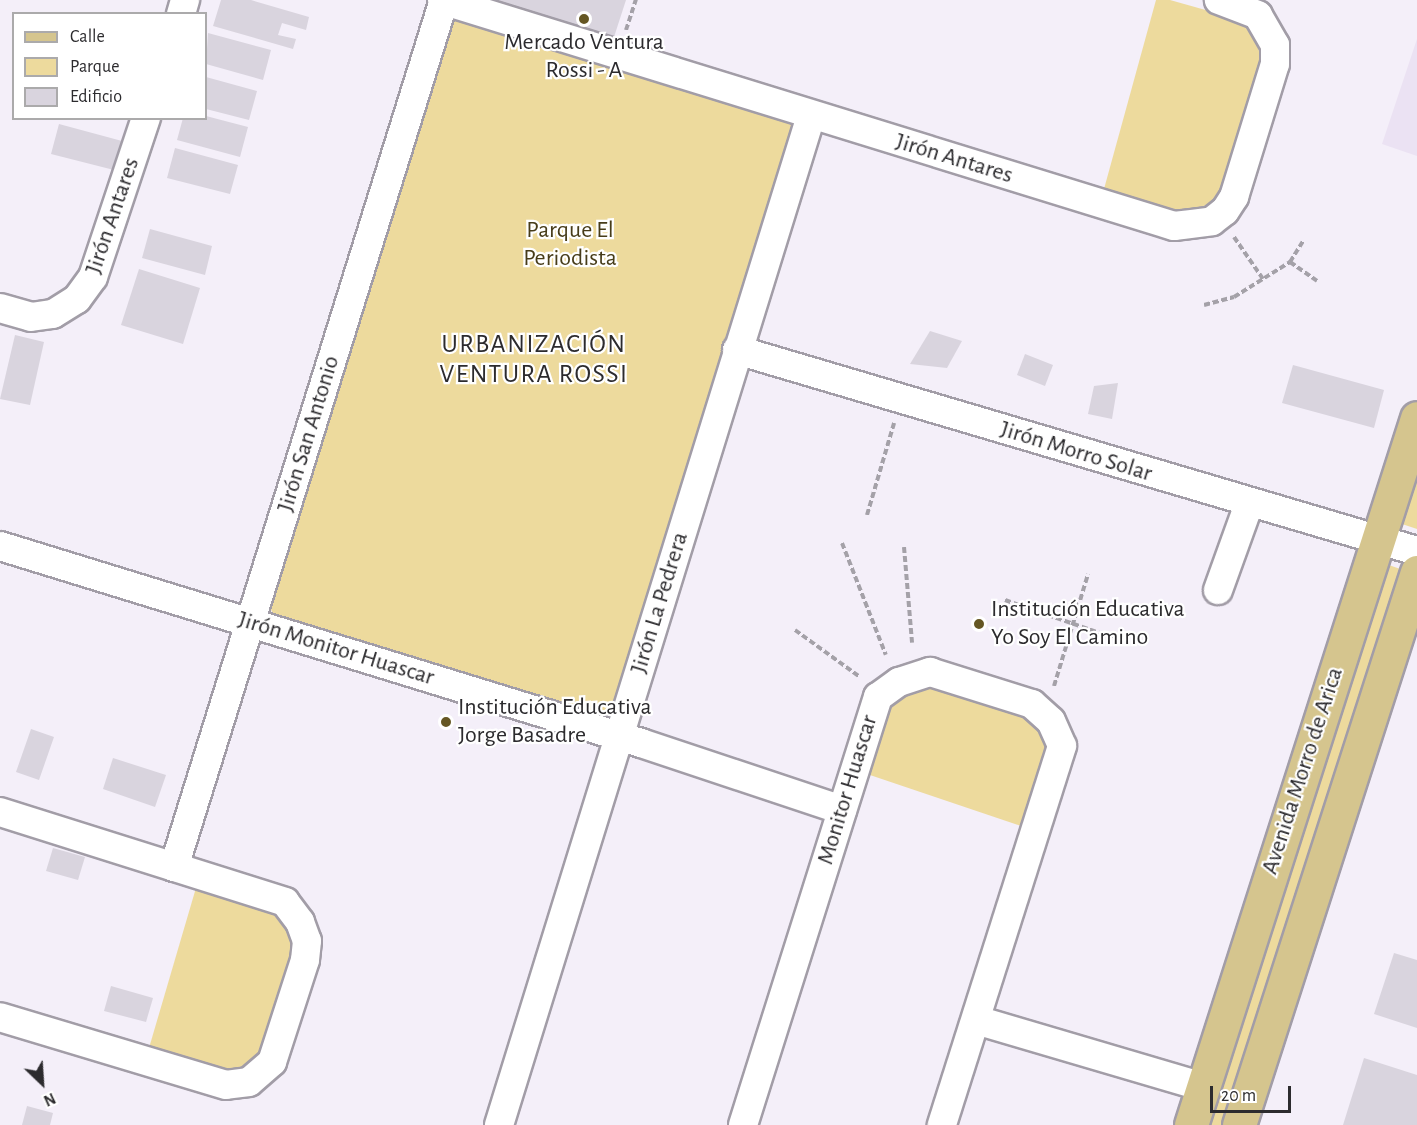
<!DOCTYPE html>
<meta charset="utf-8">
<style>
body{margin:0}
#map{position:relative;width:1417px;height:1125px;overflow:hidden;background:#f4eff9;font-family:"Alegreya Sans",sans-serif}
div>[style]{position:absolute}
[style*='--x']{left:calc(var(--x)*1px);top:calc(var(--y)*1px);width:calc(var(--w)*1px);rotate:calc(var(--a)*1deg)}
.built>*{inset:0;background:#ebe2f3}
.green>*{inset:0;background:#edda9d}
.building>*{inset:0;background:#d9d4de}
.path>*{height:4px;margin-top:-2px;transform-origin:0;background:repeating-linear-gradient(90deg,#a4a1a8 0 6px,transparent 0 9px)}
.roads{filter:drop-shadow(2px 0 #a29da7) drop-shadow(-2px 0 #a29da7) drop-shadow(0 2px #a29da7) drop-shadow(0 -2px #a29da7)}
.minor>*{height:28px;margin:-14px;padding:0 14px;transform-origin:14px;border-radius:14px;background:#fff}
.major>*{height:33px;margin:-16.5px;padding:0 16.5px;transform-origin:16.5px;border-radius:16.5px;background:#d5c58e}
.dots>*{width:16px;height:16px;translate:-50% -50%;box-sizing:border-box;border:3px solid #fff;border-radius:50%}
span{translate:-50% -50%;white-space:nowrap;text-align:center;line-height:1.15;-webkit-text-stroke:4.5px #fff;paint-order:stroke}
.poi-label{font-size:24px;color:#2c2b2e}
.left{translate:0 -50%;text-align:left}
.street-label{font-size:24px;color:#2c2b2e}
.park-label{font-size:24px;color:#473c19}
.neighbourhood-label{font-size:26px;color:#2c2b2e;letter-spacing:1.5px}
.legend{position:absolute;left:12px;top:12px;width:195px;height:108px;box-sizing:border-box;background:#fff;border:2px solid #abaaab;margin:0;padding:8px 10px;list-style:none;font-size:18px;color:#2c2b2e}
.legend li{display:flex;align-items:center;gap:12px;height:30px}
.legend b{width:30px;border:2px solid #abaaab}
.north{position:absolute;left:12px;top:1053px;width:60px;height:60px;-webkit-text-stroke:4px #fff;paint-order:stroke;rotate:155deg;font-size:16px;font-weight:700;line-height:24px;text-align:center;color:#2c2b2e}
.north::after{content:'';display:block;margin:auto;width:21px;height:27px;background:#2c2b2e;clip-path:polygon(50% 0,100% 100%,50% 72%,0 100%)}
.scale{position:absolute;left:1210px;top:1086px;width:81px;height:27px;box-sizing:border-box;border:3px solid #2c2b2e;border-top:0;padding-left:8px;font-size:18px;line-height:21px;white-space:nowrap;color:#2c2b2e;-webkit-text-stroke:4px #fff;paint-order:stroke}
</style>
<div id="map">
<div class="built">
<i style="clip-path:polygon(1417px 39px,1417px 156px,1382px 144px)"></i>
</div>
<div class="green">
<i style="clip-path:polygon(1156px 0,1170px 0,1241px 20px,1256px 39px,1261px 59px,1221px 190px,1210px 204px,1184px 212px,1104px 189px)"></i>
<i style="clip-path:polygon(464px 15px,787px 118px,798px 131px,609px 719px,273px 614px,268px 602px,450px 20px)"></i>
<i style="clip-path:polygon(1417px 467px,1417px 529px,1399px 523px)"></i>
<i style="clip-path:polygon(1386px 564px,1406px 571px,1227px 1125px,1205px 1125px)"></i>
<i style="clip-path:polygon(910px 682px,1015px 702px,1055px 746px,1027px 828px,864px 773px,884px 702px)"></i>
<i style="clip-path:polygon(198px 881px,286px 908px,303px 944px,260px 1063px,226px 1077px,149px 1048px)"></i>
</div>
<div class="building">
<i style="clip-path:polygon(221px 0,251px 0,309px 17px,306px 30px,282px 23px,278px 35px,296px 39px,293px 49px,213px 26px)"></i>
<i style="clip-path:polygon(484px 0,626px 0,614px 37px)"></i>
<i style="clip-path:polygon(208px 33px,271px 50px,263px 80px,206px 64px)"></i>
<i style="clip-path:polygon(206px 77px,257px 91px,249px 120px,206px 109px)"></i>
<i style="clip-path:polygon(206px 116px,248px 127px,240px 157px,177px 140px,183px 118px)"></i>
<i style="clip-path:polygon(59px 124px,122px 141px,114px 170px,51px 154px)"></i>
<i style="clip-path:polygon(175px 148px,238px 165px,230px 194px,167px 178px)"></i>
<i style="clip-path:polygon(150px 229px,212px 246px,205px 275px,142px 258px)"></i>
<i style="clip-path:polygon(139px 269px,200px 288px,183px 344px,121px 325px)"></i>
<i style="clip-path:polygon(930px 331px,962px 341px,947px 368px,910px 364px)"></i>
<i style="clip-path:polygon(15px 335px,44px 342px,30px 405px,0 399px)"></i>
<i style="clip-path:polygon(1025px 354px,1053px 365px,1045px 386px,1017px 375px)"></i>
<i style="clip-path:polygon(1293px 365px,1384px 390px,1374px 428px,1282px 403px)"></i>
<i style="clip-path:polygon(1118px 383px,1112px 419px,1088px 414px,1094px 386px)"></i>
<i style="clip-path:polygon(31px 729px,54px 737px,39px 780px,16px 772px)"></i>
<i style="clip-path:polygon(113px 758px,166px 775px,155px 807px,103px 789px)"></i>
<i style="clip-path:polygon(53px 848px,85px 857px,78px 880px,46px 871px)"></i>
<i style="clip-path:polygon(1394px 953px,1417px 960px,1417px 1028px,1374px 1014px)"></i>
<i style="clip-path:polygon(111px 986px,153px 998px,146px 1022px,104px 1011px)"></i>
<i style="clip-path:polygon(1364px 1058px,1417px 1075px,1417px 1125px,1343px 1125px)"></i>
<i style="clip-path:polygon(27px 1106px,53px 1113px,50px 1125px,22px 1125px)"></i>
</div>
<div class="path">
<i style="--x:626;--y:30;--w:32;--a:-72"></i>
<i style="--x:1234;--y:237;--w:51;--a:55.4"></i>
<i style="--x:1290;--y:262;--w:33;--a:35"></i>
<i style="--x:1204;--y:305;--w:31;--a:-15"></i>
<i style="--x:1234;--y:297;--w:66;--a:-32"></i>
<i style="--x:1290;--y:262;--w:25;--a:-58"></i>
<i style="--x:867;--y:515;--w:96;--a:-73.6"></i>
<i style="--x:842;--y:543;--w:120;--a:68.6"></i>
<i style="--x:904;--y:547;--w:96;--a:85.2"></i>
<i style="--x:1005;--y:600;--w:125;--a:19.2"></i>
<i style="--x:795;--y:630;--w:80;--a:35.9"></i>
<i style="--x:1054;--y:686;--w:117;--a:-73.1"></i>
</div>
<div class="roads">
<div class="minor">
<i style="--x:442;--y:0;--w:766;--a:17.16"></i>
<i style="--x:1174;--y:226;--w:38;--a:-7"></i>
<i style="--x:1212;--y:221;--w:16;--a:-38"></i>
<i style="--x:1225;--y:211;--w:17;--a:-57"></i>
<i style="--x:1234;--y:197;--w:139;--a:-72.9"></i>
<i style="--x:1275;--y:64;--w:19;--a:-90"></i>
<i style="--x:1275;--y:45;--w:34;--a:-120"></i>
<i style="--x:1258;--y:15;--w:42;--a:-159"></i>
<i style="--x:181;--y:14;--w:15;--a:-74"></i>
<i style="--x:0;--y:308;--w:32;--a:16"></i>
<i style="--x:31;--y:317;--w:22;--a:-8"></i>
<i style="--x:53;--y:314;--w:28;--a:-32"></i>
<i style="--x:77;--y:299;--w:27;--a:-54"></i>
<i style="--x:93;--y:277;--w:168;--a:-71.6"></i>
<i style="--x:737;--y:350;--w:709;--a:16.47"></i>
<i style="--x:0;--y:546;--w:671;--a:17.08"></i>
<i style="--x:641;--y:743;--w:212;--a:18.4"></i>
<i style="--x:1218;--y:590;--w:91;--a:-70.2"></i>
<i style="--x:0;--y:812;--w:299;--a:17.5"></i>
<i style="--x:285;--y:902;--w:25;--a:53"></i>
<i style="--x:300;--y:922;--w:20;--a:70"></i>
<i style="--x:307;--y:941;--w:19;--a:96"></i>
<i style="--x:305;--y:960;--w:107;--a:107.9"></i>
<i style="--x:272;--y:1062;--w:30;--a:139"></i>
<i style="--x:249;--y:1082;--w:23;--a:173"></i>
<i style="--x:226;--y:1085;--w:236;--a:-163.3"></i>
<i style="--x:174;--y:867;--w:908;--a:-72.7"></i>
<i style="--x:976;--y:1020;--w:237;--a:16.4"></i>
<i style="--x:499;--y:1125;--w:1056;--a:-72.82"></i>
<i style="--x:743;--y:1125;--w:449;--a:-72.5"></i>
<i style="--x:878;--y:697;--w:26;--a:-36"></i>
<i style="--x:899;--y:682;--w:33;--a:-18"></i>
<i style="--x:930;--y:672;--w:107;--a:17.4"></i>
<i style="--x:1032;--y:704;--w:25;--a:42"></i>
<i style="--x:1051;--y:721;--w:27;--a:66"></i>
<i style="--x:1062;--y:746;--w:398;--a:107.6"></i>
</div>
<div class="major">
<i style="--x:1191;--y:1125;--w:742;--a:-72.27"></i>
<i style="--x:1239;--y:1125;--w:581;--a:-72.16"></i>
</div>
</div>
<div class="dots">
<i style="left:584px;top:19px;background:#655623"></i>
<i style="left:979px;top:624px;background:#655623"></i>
<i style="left:446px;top:722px;background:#655623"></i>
</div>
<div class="poi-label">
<span style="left:584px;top:57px">Mercado Ventura<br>Rossi - A</span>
<span class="left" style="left:991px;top:624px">Institución Educativa<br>Yo Soy El Camino</span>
<span class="left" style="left:458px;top:722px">Institución Educativa<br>Jorge Basadre</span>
</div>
<div class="street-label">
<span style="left:954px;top:159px;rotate:17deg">Jirón Antares</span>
<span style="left:113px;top:216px;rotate:-71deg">Jirón Antares</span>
<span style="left:309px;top:434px;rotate:-73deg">Jirón San Antonio</span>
<span style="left:1076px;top:452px;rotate:17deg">Jirón Morro Solar</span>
<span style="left:660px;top:603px;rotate:-73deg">Jirón La Pedrera</span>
<span style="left:336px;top:649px;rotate:17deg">Jirón Monitor Huascar</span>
<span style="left:1303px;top:771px;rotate:-72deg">Avenida Morro de Arica</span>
<span style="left:848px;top:790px;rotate:-73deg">Monitor Huascar</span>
</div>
<div class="park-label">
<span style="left:570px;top:245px">Parque El<br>Periodista</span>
</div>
<div class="neighbourhood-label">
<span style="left:534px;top:360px">URBANIZACIÓN<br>VENTURA ROSSI</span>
</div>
<ul class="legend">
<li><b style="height:8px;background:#d5c58e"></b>Calle</li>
<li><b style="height:16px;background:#edda9d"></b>Parque</li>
<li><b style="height:16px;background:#d9d4de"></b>Edificio</li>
</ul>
<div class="north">N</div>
<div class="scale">20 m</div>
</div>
